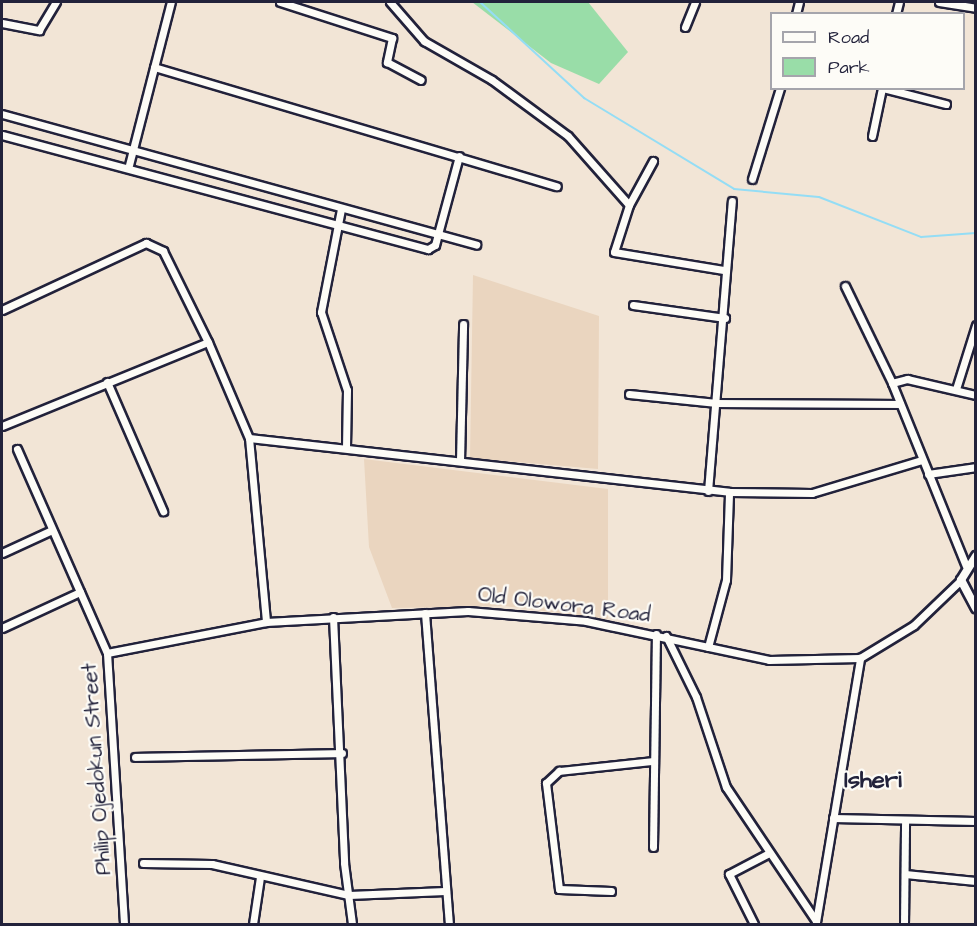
<!DOCTYPE html>
<style>
body{margin:0}
#map{position:relative;width:977px;height:926px;overflow:hidden;background:#f2e5d6;font-family:"Architects Daughter",sans-serif}
div>[style]{position:absolute}
[style*='--x']{left:calc(var(--x)*1px);top:calc(var(--y)*1px);width:calc(var(--w)*1px);rotate:calc(var(--a)*1deg)}
.built>*{inset:0;background:#ead5bf}
.green>*{inset:0;background:#99dda8}
.stream>*{height:2px;margin:-1px;padding:0 1px;transform-origin:1px;border-radius:1px;background:#94ddf5}
.roads{filter:drop-shadow(2px 0 #22223b) drop-shadow(-2px 0 #22223b) drop-shadow(0 2px #22223b) drop-shadow(0 -2px #22223b)}
.minor>*{height:7px;margin:-3.5px;padding:0 3.5px;transform-origin:3.5px;border-radius:3.5px;background:#fdfcf7}
.tertiary>*{height:8px;margin:-4px;padding:0 4px;transform-origin:4px;border-radius:4px;background:#fdfcf7}
span{translate:-50% -50%;white-space:nowrap;text-align:center;line-height:1.15;-webkit-text-stroke:4.5px #fdfcf7;paint-order:stroke}
.street-label{font-size:21px;color:#22223b}
.quarter-label{font-size:24px;color:#22223b;font-weight:700}
.frame{position:absolute;inset:0;border:3px solid #22223b;pointer-events:none}
.legend{position:absolute;left:770px;top:12px;width:195px;height:78px;box-sizing:border-box;background:#fdfcf7;border:2px solid #a5a5ac;margin:0;padding:8px 10px;list-style:none;font-size:18px;color:#22223b}
.legend li{display:flex;align-items:center;gap:12px;height:30px}
.legend b{width:30px;border:2px solid #a5a5ac}
</style>
<div id="map">
<div class="built">
<i style="clip-path:polygon(473px 275px,599px 316px,598px 469px,470px 458px)"></i>
<i style="clip-path:polygon(364px 459px,608px 489px,608px 619px,505px 606px,392px 608px,369px 547px)"></i>
</div>
<div class="green">
<i style="clip-path:polygon(472px 2px,588px 2px,628px 52px,599px 84px,551px 63px)"></i>
</div>
<div class="stream">
<i style="--x:480;--y:2;--w:142;--a:42.7"></i>
<i style="--x:584;--y:98;--w:175;--a:31.2"></i>
<i style="--x:734;--y:189;--w:85;--a:5.4"></i>
<i style="--x:819;--y:197;--w:110;--a:21.4"></i>
<i style="--x:921;--y:237;--w:55;--a:-4.2"></i>
</div>
<div class="roads">
<div class="minor">
<i style="--x:280;--y:2;--w:118;--a:17.8"></i>
<i style="--x:392;--y:38;--w:25;--a:102"></i>
<i style="--x:387;--y:62;--w:38;--a:28"></i>
<i style="--x:390;--y:2;--w:52;--a:48.9"></i>
<i style="--x:424;--y:41;--w:78;--a:29.8"></i>
<i style="--x:492;--y:80;--w:94;--a:36.4"></i>
<i style="--x:568;--y:136;--w:92;--a:48.5"></i>
<i style="--x:939;--y:2;--w:37;--a:9"></i>
<i style="--x:796;--y:14;--w:12;--a:-76"></i>
<i style="--x:896;--y:14;--w:12;--a:-76"></i>
<i style="--x:2;--y:23;--w:38;--a:11"></i>
<i style="--x:39;--y:30;--w:33;--a:-59"></i>
<i style="--x:685;--y:27;--w:27;--a:-68"></i>
<i style="--x:154;--y:67;--w:420;--a:16.5"></i>
<i style="--x:883;--y:88;--w:65;--a:14.3"></i>
<i style="--x:2;--y:114;--w:492;--a:15.4"></i>
<i style="--x:2;--y:135;--w:441;--a:15"></i>
<i style="--x:428;--y:249;--w:8;--a:-30"></i>
<i style="--x:435;--y:245;--w:92;--a:-74.9"></i>
<i style="--x:872;--y:136;--w:49;--a:-78.2"></i>
<i style="--x:653;--y:161;--w:50;--a:118.6"></i>
<i style="--x:629;--y:205;--w:49;--a:107.7"></i>
<i style="--x:614;--y:252;--w:111;--a:9.3"></i>
<i style="--x:129;--y:165;--w:168;--a:-75.6"></i>
<i style="--x:752;--y:179;--w:95;--a:-72.9"></i>
<i style="--x:341;--y:209;--w:105;--a:101"></i>
<i style="--x:321;--y:312;--w:82;--a:71.6"></i>
<i style="--x:347;--y:390;--w:58;--a:91"></i>
<i style="--x:845;--y:286;--w:108;--a:64.1"></i>
<i style="--x:892;--y:383;--w:197;--a:68"></i>
<i style="--x:633;--y:305;--w:93;--a:8"></i>
<i style="--x:2;--y:310;--w:159;--a:-25"></i>
<i style="--x:146;--y:243;--w:19;--a:25"></i>
<i style="--x:163;--y:251;--w:102;--a:63.7"></i>
<i style="--x:107;--y:382;--w:141;--a:66.5"></i>
<i style="--x:892;--y:383;--w:16;--a:-15"></i>
<i style="--x:907;--y:379;--w:71;--a:13.1"></i>
<i style="--x:956;--y:389;--w:67;--a:-72.6"></i>
<i style="--x:629;--y:394;--w:88;--a:5.8"></i>
<i style="--x:717;--y:403;--w:183;--a:0.3"></i>
<i style="--x:2;--y:426;--w:222;--a:-22.2"></i>
<i style="--x:208;--y:342;--w:104;--a:66.9"></i>
<i style="--x:249;--y:438;--w:185;--a:84.7"></i>
<i style="--x:249;--y:438;--w:483;--a:6.4"></i>
<i style="--x:729;--y:492;--w:83;--a:0.7"></i>
<i style="--x:812;--y:493;--w:115;--a:-16.7"></i>
<i style="--x:17;--y:449;--w:223;--a:66.2"></i>
<i style="--x:107;--y:653;--w:272;--a:86.4"></i>
<i style="--x:460;--y:461;--w:137;--a:-88.7"></i>
<i style="--x:928;--y:474;--w:49;--a:-8.3"></i>
<i style="--x:708;--y:491;--w:291;--a:-85.3"></i>
<i style="--x:2;--y:553;--w:55;--a:-24.7"></i>
<i style="--x:425;--y:613;--w:312;--a:85.6"></i>
<i style="--x:333;--y:617;--w:246;--a:87.4"></i>
<i style="--x:344;--y:863;--w:62;--a:82.5"></i>
<i style="--x:2;--y:628;--w:86;--a:-24.8"></i>
<i style="--x:666;--y:636;--w:68;--a:63.8"></i>
<i style="--x:696;--y:697;--w:95;--a:71.6"></i>
<i style="--x:726;--y:787;--w:161;--a:56.1"></i>
<i style="--x:708;--y:647;--w:69;--a:-75"></i>
<i style="--x:726;--y:580;--w:88;--a:-88"></i>
<i style="--x:107;--y:653;--w:162;--a:-11"></i>
<i style="--x:266;--y:622;--w:202;--a:-3.1"></i>
<i style="--x:468;--y:611;--w:118;--a:4.8"></i>
<i style="--x:586;--y:621;--w:187;--a:12"></i>
<i style="--x:769;--y:660;--w:91;--a:-1.3"></i>
<i style="--x:860;--y:658;--w:63;--a:-31.4"></i>
<i style="--x:914;--y:625;--w:65;--a:-43.8"></i>
<i style="--x:135;--y:757;--w:207;--a:-1.1"></i>
<i style="--x:833;--y:818;--w:143;--a:1.2"></i>
<i style="--x:653;--y:847;--w:213;--a:-89.2"></i>
<i style="--x:143;--y:863;--w:69;--a:0.8"></i>
<i style="--x:212;--y:864;--w:140;--a:12.8"></i>
<i style="--x:349;--y:895;--w:96;--a:-2.4"></i>
<i style="--x:905;--y:874;--w:71;--a:5.6"></i>
<i style="--x:611;--y:891;--w:52;--a:-177.8"></i>
<i style="--x:559;--y:889;--w:107;--a:-97"></i>
<i style="--x:546;--y:783;--w:18;--a:-43"></i>
<i style="--x:559;--y:771;--w:94;--a:-6.1"></i>
<i style="--x:816;--y:922;--w:268;--a:-80.5"></i>
<i style="--x:253;--y:924;--w:48;--a:-81.5"></i>
<i style="--x:754;--y:924;--w:56;--a:-116.6"></i>
<i style="--x:729;--y:874;--w:45;--a:-27.7"></i>
<i style="--x:904;--y:924;--w:103;--a:-89.4"></i>
</div>
<div class="tertiary">
<i style="--x:976;--y:556;--w:28;--a:122"></i>
<i style="--x:961;--y:580;--w:32;--a:62"></i>
</div>
</div>
<div class="street-label">
<span style="left:564px;top:605px;rotate:7deg">Old Olowora Road</span>
<span style="left:97px;top:769px;rotate:-94deg">Philip Ojedokun Street</span>
</div>
<div class="quarter-label">
<span style="left:873px;top:781px">Isheri</span>
</div>
<div class="frame"></div>
<ul class="legend">
<li><b style="height:8px;background:#fdfcf7"></b>Road</li>
<li><b style="height:16px;background:#99dda8"></b>Park</li>
</ul>
</div>
